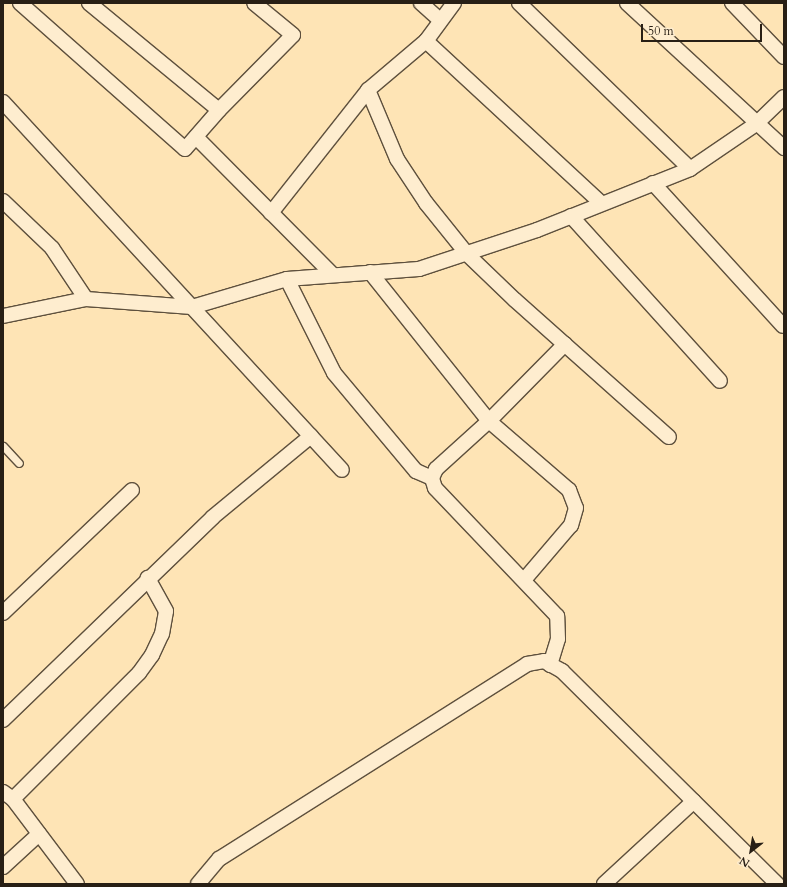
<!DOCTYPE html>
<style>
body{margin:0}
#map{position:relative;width:787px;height:887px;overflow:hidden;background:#fee4b5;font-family:Cardo,serif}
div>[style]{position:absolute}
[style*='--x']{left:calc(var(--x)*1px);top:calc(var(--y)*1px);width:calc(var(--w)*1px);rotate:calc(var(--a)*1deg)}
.roads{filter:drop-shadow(1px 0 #5e503d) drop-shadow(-1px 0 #5e503d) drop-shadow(0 1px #5e503d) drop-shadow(0 -1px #5e503d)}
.service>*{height:7px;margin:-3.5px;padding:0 3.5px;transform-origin:3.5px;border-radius:3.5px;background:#feedcf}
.minor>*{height:14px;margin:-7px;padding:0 7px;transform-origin:7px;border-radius:7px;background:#feedcf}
span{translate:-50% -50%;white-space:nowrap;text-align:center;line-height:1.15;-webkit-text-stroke:3.5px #feedcf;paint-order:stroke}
.frame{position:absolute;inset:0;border:4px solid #281f15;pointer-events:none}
.north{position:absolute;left:731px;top:831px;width:40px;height:40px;-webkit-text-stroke:3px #feedcf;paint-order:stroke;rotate:211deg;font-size:11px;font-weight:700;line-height:16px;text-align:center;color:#281f15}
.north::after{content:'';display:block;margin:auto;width:14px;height:18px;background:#281f15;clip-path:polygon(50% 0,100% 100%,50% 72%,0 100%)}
.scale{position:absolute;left:641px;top:24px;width:121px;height:18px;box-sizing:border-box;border:2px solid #281f15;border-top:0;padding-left:5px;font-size:12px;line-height:14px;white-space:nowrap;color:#281f15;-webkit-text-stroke:3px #feedcf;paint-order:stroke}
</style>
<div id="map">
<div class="roads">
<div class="service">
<i style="--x:3;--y:446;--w:23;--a:47"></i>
</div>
<div class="minor">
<i style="--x:20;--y:3;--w:220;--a:41.5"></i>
<i style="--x:185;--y:149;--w:52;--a:-48.9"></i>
<i style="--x:219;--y:110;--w:105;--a:-45.4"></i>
<i style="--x:293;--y:35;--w:50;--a:-140.6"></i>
<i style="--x:89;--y:3;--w:168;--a:39.5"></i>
<i style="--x:421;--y:3;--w:25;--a:42"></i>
<i style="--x:519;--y:3;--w:238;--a:44.1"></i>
<i style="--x:627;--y:3;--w:214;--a:42.7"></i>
<i style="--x:732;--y:3;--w:75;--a:46.1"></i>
<i style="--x:426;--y:41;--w:238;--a:42.8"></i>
<i style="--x:368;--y:90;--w:75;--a:67.2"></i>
<i style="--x:397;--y:159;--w:53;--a:56.6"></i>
<i style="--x:426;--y:203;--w:65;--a:51.2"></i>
<i style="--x:467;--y:254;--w:66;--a:43.8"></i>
<i style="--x:515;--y:300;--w:206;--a:41.7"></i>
<i style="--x:3;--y:102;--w:500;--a:47.35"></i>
<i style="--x:196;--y:137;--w:194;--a:45.2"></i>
<i style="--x:653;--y:183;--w:193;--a:47.7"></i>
<i style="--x:3;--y:201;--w:68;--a:43.8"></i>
<i style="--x:52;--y:248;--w:61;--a:56.3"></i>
<i style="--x:271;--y:213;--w:157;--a:-51.7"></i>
<i style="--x:368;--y:90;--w:76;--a:-40.2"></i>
<i style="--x:426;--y:41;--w:47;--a:-53.6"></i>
<i style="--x:571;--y:216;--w:222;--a:47.9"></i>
<i style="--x:370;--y:272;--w:191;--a:51.4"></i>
<i style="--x:489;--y:421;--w:106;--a:40.8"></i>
<i style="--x:569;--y:490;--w:19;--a:69"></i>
<i style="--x:576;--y:508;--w:18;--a:106"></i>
<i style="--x:571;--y:525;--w:72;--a:130.5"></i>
<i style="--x:287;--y:279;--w:105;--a:63.4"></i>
<i style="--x:334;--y:373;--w:128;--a:50.1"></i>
<i style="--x:416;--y:471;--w:17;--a:24"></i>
<i style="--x:3;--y:316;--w:85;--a:-11.6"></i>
<i style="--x:86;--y:299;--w:106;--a:4.3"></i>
<i style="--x:192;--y:307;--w:99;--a:-16.4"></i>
<i style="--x:287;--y:279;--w:132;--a:-4.3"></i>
<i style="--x:419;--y:269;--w:124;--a:-18.3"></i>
<i style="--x:537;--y:230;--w:165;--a:-21.7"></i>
<i style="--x:690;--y:169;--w:80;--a:-34.3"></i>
<i style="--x:756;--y:124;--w:39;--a:-44"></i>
<i style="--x:3;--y:613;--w:178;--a:-43.6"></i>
<i style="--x:550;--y:665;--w:27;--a:-73"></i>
<i style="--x:558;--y:639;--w:23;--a:-92"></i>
<i style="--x:557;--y:616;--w:177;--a:-133.6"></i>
<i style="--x:435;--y:488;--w:10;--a:-107"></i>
<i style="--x:432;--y:478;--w:10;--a:-66"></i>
<i style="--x:436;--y:469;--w:72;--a:-42.2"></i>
<i style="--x:489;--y:421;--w:108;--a:-45.4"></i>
<i style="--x:3;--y:720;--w:292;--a:-44"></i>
<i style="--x:213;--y:517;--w:127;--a:-39.6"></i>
<i style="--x:3;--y:792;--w:12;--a:35"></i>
<i style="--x:13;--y:799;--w:106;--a:53"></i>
<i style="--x:13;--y:799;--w:178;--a:-45"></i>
<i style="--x:139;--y:673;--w:22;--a:-54"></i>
<i style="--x:152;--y:655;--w:23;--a:-65"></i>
<i style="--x:162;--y:634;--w:23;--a:-80"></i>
<i style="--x:166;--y:611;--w:38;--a:-119"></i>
<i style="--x:3;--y:867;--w:49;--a:-42.5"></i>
<i style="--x:198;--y:884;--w:33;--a:-50"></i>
<i style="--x:219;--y:859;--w:365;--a:-32.3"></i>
<i style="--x:527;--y:664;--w:17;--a:-10"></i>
<i style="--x:544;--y:661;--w:21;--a:29"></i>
<i style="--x:562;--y:671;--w:303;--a:44.7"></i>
<i style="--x:604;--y:884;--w:122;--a:-42.7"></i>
</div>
</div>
<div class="frame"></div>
<div class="north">N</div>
<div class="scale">50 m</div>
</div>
